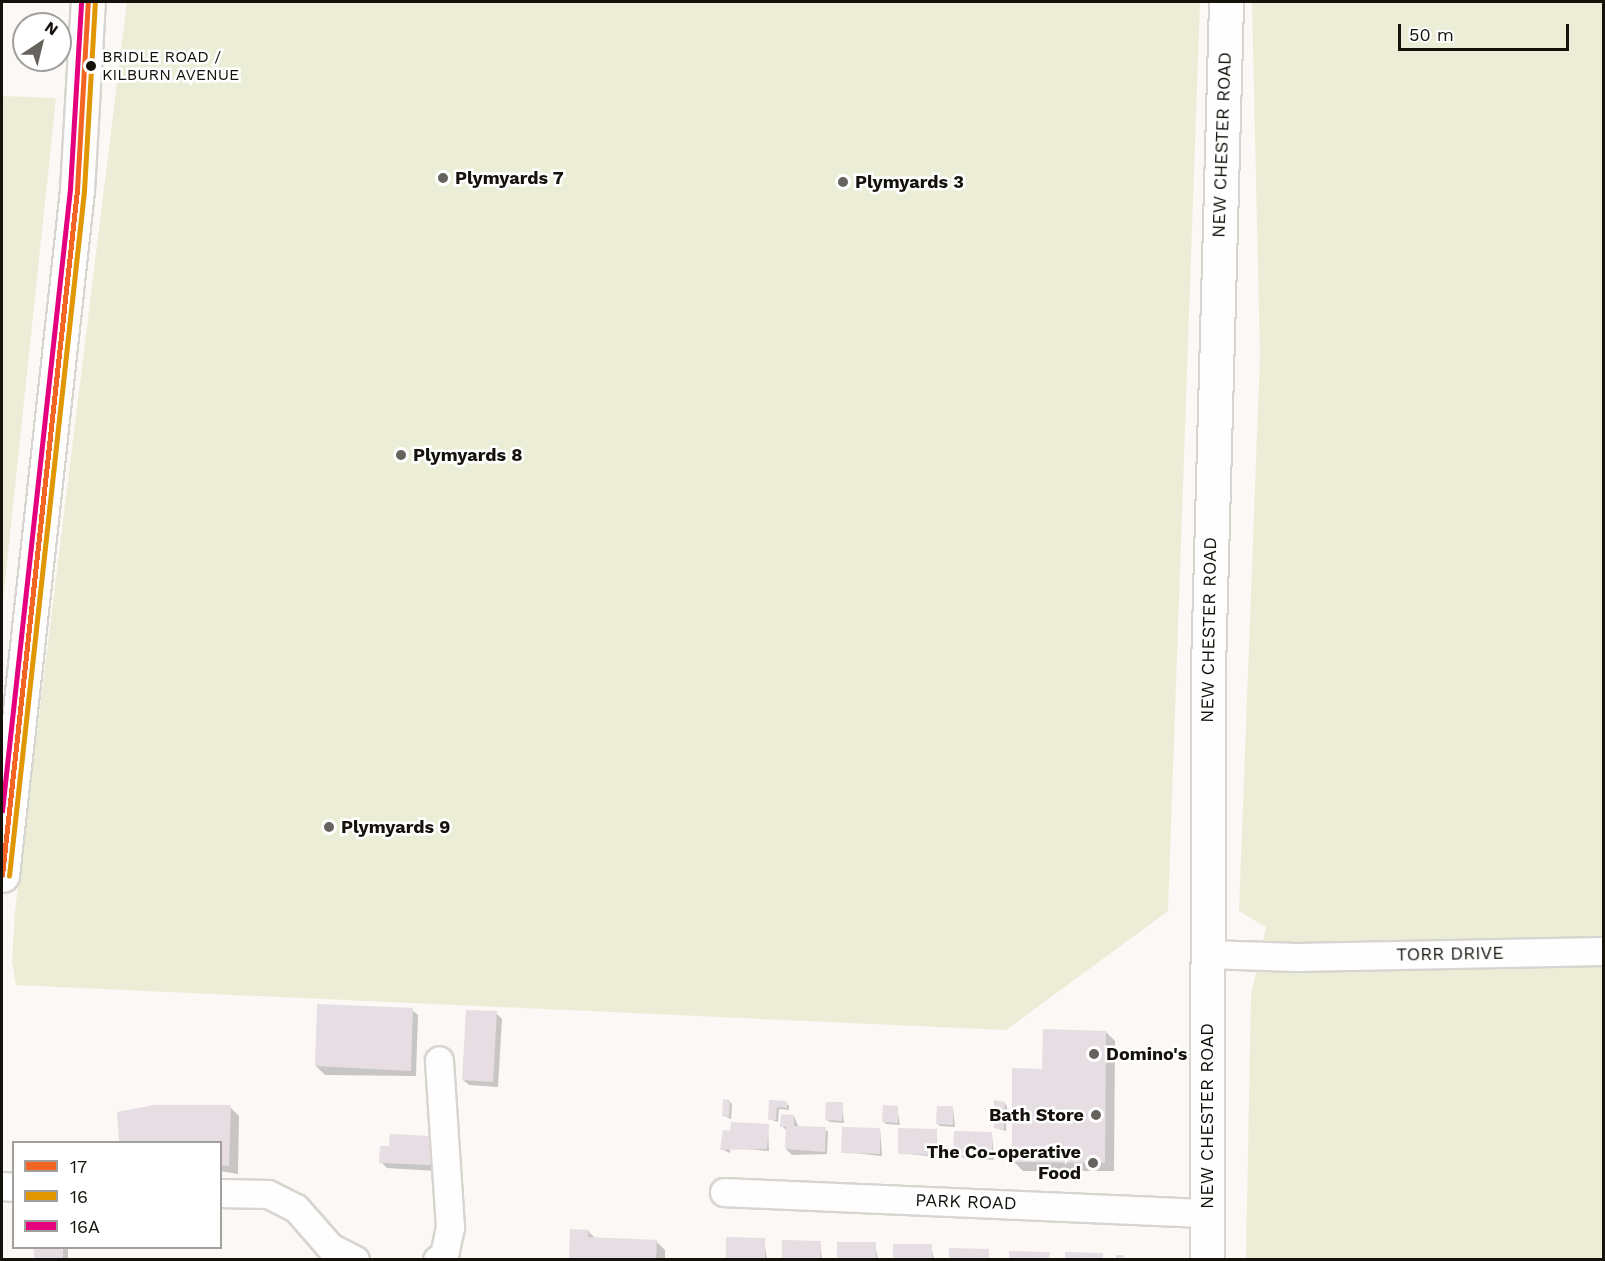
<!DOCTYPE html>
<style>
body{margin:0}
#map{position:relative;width:1605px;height:1261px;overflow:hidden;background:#fbf8f5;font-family:"Work Sans",sans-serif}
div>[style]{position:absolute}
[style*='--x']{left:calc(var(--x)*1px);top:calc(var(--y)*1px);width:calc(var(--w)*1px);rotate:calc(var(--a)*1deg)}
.green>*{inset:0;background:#ecedd6}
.shadow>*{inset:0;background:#0003}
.building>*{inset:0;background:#e6dee2}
.roads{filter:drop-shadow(2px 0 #d8d4cf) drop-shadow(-2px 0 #d8d4cf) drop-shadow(0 2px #d8d4cf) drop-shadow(0 -2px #d8d4cf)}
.minor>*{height:27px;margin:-13.5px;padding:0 13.5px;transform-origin:13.5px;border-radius:13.5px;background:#fefefe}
.tertiary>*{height:33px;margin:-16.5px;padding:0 16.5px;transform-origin:16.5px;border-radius:16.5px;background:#fefefe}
.trunk>*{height:33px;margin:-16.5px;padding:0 16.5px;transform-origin:16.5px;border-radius:16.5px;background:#fefefe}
.bus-1>*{height:4.5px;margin:-2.25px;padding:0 2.25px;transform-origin:2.25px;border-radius:2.25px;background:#f26522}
.bus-2>*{height:4.5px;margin:-2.25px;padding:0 2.25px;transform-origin:2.25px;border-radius:2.25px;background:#e09701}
.bus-3>*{height:4.5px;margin:-2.25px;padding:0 2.25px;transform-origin:2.25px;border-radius:2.25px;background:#e5007d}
.dots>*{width:16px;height:16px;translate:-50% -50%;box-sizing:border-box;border:3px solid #fff;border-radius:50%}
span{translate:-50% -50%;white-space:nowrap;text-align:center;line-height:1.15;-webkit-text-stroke:5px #fff;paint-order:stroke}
.bus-label{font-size:16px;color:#15110b}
.left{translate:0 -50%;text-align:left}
.street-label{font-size:18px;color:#15110b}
.poi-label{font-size:18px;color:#15110b;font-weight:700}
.right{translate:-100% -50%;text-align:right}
.frame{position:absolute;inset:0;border:3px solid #15110b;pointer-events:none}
.legend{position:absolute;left:12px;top:1141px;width:210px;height:108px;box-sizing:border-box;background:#fff;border:2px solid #a1a09d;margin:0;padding:8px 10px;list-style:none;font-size:18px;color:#15110b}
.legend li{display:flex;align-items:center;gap:12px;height:30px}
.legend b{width:30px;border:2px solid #a1a09d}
.north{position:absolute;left:12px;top:12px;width:60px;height:60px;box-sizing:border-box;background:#fff;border:2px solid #a1a09d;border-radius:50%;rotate:35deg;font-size:16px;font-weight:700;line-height:24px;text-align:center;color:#15110b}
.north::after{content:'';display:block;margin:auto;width:21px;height:27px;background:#66625d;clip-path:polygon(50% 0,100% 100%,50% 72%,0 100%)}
.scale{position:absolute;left:1398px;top:24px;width:171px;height:27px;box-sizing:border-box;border:3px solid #15110b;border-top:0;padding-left:8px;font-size:18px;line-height:21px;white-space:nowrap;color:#15110b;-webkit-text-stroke:4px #fff;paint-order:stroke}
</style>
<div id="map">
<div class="green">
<i style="clip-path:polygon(127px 2px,1200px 2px,1168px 911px,1006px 1030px,16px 985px,12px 961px,15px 911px)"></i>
<i style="clip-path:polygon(1252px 2px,1603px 2px,1603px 1259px,1246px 1259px,1251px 995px,1266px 927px,1239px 911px,1260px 356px)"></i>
<i style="clip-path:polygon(2px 96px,56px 98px,2px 610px)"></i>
</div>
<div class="shadow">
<i style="clip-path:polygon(412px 1010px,418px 1015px,416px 1076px,325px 1075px,316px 1066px)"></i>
<i style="clip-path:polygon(496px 1013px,502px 1019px,498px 1087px,469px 1085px,463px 1080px)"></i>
<i style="clip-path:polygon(1106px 1032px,1115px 1041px,1114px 1171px,1023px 1171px,1014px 1162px,1044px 1070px)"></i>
<i style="clip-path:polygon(729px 1101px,732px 1104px,731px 1119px,724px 1116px)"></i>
<i style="clip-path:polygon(771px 1102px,789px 1105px,789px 1110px,779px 1109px,778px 1122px,769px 1119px)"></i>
<i style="clip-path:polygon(1004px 1103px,1007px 1106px,1006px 1131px,996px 1128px)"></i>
<i style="clip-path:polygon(842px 1104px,844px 1123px,830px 1122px,827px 1120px)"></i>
<i style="clip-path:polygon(230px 1107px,239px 1116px,238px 1174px,220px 1171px,220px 1142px,121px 1142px,119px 1113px)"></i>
<i style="clip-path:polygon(897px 1107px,900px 1125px,886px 1124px,884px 1122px)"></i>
<i style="clip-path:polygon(953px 1108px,955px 1127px,940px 1126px,938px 1124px)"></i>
<i style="clip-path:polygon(794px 1116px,799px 1128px,828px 1131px,827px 1154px,792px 1155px,786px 1149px,788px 1132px,782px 1126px)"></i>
<i style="clip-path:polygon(768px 1126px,769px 1151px,730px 1148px,730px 1153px,721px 1149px,732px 1133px)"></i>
<i style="clip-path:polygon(880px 1129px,882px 1156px,843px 1152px)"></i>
<i style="clip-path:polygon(936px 1130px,938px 1157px,899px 1153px)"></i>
<i style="clip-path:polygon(992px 1134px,994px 1160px,955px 1157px)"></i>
<i style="clip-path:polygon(431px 1138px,435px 1171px,387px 1168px,381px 1162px)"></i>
<i style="clip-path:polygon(588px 1231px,596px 1239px,656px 1241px,665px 1250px,665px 1260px,571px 1260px)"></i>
<i style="clip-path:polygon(764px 1240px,767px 1260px,727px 1260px)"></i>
<i style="clip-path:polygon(820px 1242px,822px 1260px,783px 1260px)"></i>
<i style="clip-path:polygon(875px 1244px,878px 1260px,838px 1260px)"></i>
<i style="clip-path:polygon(931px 1246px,934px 1260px,895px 1260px)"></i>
<i style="clip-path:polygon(35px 1248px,68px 1248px,68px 1260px,35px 1260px)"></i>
</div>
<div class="building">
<i style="clip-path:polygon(317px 1004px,413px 1008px,411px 1071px,315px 1066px)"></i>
<i style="clip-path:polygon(466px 1010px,497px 1011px,493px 1082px,462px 1080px)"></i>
<i style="clip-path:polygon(1043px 1029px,1106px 1031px,1105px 1163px,1012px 1162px,1012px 1068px,1042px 1069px)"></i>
<i style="clip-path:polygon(723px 1099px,730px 1100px,729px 1117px,722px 1116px)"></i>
<i style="clip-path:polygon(769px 1100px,787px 1101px,787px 1108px,777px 1107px,776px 1120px,768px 1120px)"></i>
<i style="clip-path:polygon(994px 1100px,1005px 1102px,1004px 1130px,994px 1128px)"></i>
<i style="clip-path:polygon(826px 1102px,843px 1102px,842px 1121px,825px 1120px)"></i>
<i style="clip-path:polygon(154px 1105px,231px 1105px,229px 1166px,220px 1165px,220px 1142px,119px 1142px,117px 1112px)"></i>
<i style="clip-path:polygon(883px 1105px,898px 1106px,898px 1123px,882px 1122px)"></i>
<i style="clip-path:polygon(937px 1106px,953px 1106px,953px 1125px,936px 1124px)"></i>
<i style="clip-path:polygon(781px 1114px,794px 1115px,794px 1126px,826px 1127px,825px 1152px,785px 1149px,786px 1127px,780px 1127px)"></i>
<i style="clip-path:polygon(731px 1122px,769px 1124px,767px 1149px,720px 1150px,723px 1130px,730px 1131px)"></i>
<i style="clip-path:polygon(842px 1127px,880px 1128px,880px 1154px,841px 1153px)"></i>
<i style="clip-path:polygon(898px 1128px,937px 1129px,936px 1155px,898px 1154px)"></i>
<i style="clip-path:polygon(954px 1131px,992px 1132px,992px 1158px,953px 1157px)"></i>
<i style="clip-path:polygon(390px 1134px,431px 1136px,430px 1165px,379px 1163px,380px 1146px,389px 1146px)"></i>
<i style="clip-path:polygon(570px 1229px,589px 1230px,588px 1237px,657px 1240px,656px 1260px,569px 1260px)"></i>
<i style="clip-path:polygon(726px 1237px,765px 1238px,765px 1260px,726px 1260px)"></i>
<i style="clip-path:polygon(782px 1240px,821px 1241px,820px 1260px,782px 1260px)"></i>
<i style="clip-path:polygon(837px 1242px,876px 1242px,876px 1260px,837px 1260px)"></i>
<i style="clip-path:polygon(893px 1244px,932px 1244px,932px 1260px,893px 1260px)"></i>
<i style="clip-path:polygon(34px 1248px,63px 1248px,63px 1260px,34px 1260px)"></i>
<i style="clip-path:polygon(949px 1248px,989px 1249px,989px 1260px,949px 1260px)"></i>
<i style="clip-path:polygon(1009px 1251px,1050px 1252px,1049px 1260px,1009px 1260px)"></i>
<i style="clip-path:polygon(1065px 1252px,1103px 1253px,1103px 1260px,1065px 1260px)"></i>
<i style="clip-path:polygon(1116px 1255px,1124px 1255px,1123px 1260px,1116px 1260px)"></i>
</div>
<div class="roads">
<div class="minor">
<i style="--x:1207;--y:954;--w:89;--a:1.9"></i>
<i style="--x:1296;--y:957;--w:308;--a:-1.1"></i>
<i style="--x:2;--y:1186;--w:12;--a:5"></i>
<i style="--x:724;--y:1192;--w:483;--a:2.5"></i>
<i style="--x:220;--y:1193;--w:48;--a:1.2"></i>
<i style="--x:268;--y:1194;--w:31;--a:27"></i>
<i style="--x:296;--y:1208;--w:52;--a:48.9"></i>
<i style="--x:330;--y:1247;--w:28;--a:27"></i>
<i style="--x:437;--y:1260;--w:9;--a:-36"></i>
<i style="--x:444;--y:1255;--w:29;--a:-78"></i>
<i style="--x:450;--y:1227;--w:167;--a:-93.8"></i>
</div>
<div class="tertiary">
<i style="--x:2;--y:875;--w:689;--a:-83.75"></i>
<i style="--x:77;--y:190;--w:188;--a:-86.7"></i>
</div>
<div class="trunk">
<i style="--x:1207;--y:1260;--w:592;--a:-89.9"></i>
<i style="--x:1208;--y:668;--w:666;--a:-88.45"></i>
</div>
</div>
<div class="bus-1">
<i style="--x:2;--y:875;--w:689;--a:-83.75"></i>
<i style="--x:77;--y:190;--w:188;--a:-86.7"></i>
</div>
<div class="bus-2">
<i style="--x:9;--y:876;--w:689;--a:-83.75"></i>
<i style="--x:84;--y:191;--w:189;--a:-86.7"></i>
</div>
<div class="bus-3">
<i style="--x:2;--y:811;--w:626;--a:-83.76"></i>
<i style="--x:70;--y:189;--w:187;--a:-86.6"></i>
</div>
<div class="dots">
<i style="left:91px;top:66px;background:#15110b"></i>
<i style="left:443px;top:178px;background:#66625d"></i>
<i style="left:843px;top:182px;background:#66625d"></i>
<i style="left:401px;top:455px;background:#66625d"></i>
<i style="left:329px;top:827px;background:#66625d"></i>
<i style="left:1094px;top:1054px;background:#66625d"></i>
<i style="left:1096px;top:1115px;background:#66625d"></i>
<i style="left:1093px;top:1163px;background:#66625d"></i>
</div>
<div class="bus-label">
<span class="left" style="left:102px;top:66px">BRIDLE ROAD /<br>KILBURN AVENUE</span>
</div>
<div class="street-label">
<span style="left:1222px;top:145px;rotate:-88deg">NEW CHESTER ROAD</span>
<span style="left:1209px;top:630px;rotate:-89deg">NEW CHESTER ROAD</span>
<span style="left:1450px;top:954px;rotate:-1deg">TORR DRIVE</span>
<span style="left:1207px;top:1116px;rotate:-90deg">NEW CHESTER ROAD</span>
<span style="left:966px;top:1202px;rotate:2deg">PARK ROAD</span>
</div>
<div class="poi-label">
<span class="left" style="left:455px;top:178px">Plymyards 7</span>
<span class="left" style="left:855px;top:182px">Plymyards 3</span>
<span class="left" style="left:413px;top:455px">Plymyards 8</span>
<span class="left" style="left:341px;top:827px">Plymyards 9</span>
<span class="left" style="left:1106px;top:1054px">Domino's</span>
<span class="right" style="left:1084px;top:1115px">Bath Store</span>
<span class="right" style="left:1081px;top:1163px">The Co-operative<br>Food</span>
</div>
<div class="frame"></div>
<ul class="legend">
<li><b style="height:8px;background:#f26522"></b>17</li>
<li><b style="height:8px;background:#e09701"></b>16</li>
<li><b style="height:8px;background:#e5007d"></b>16A</li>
</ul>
<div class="north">N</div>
<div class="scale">50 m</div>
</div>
